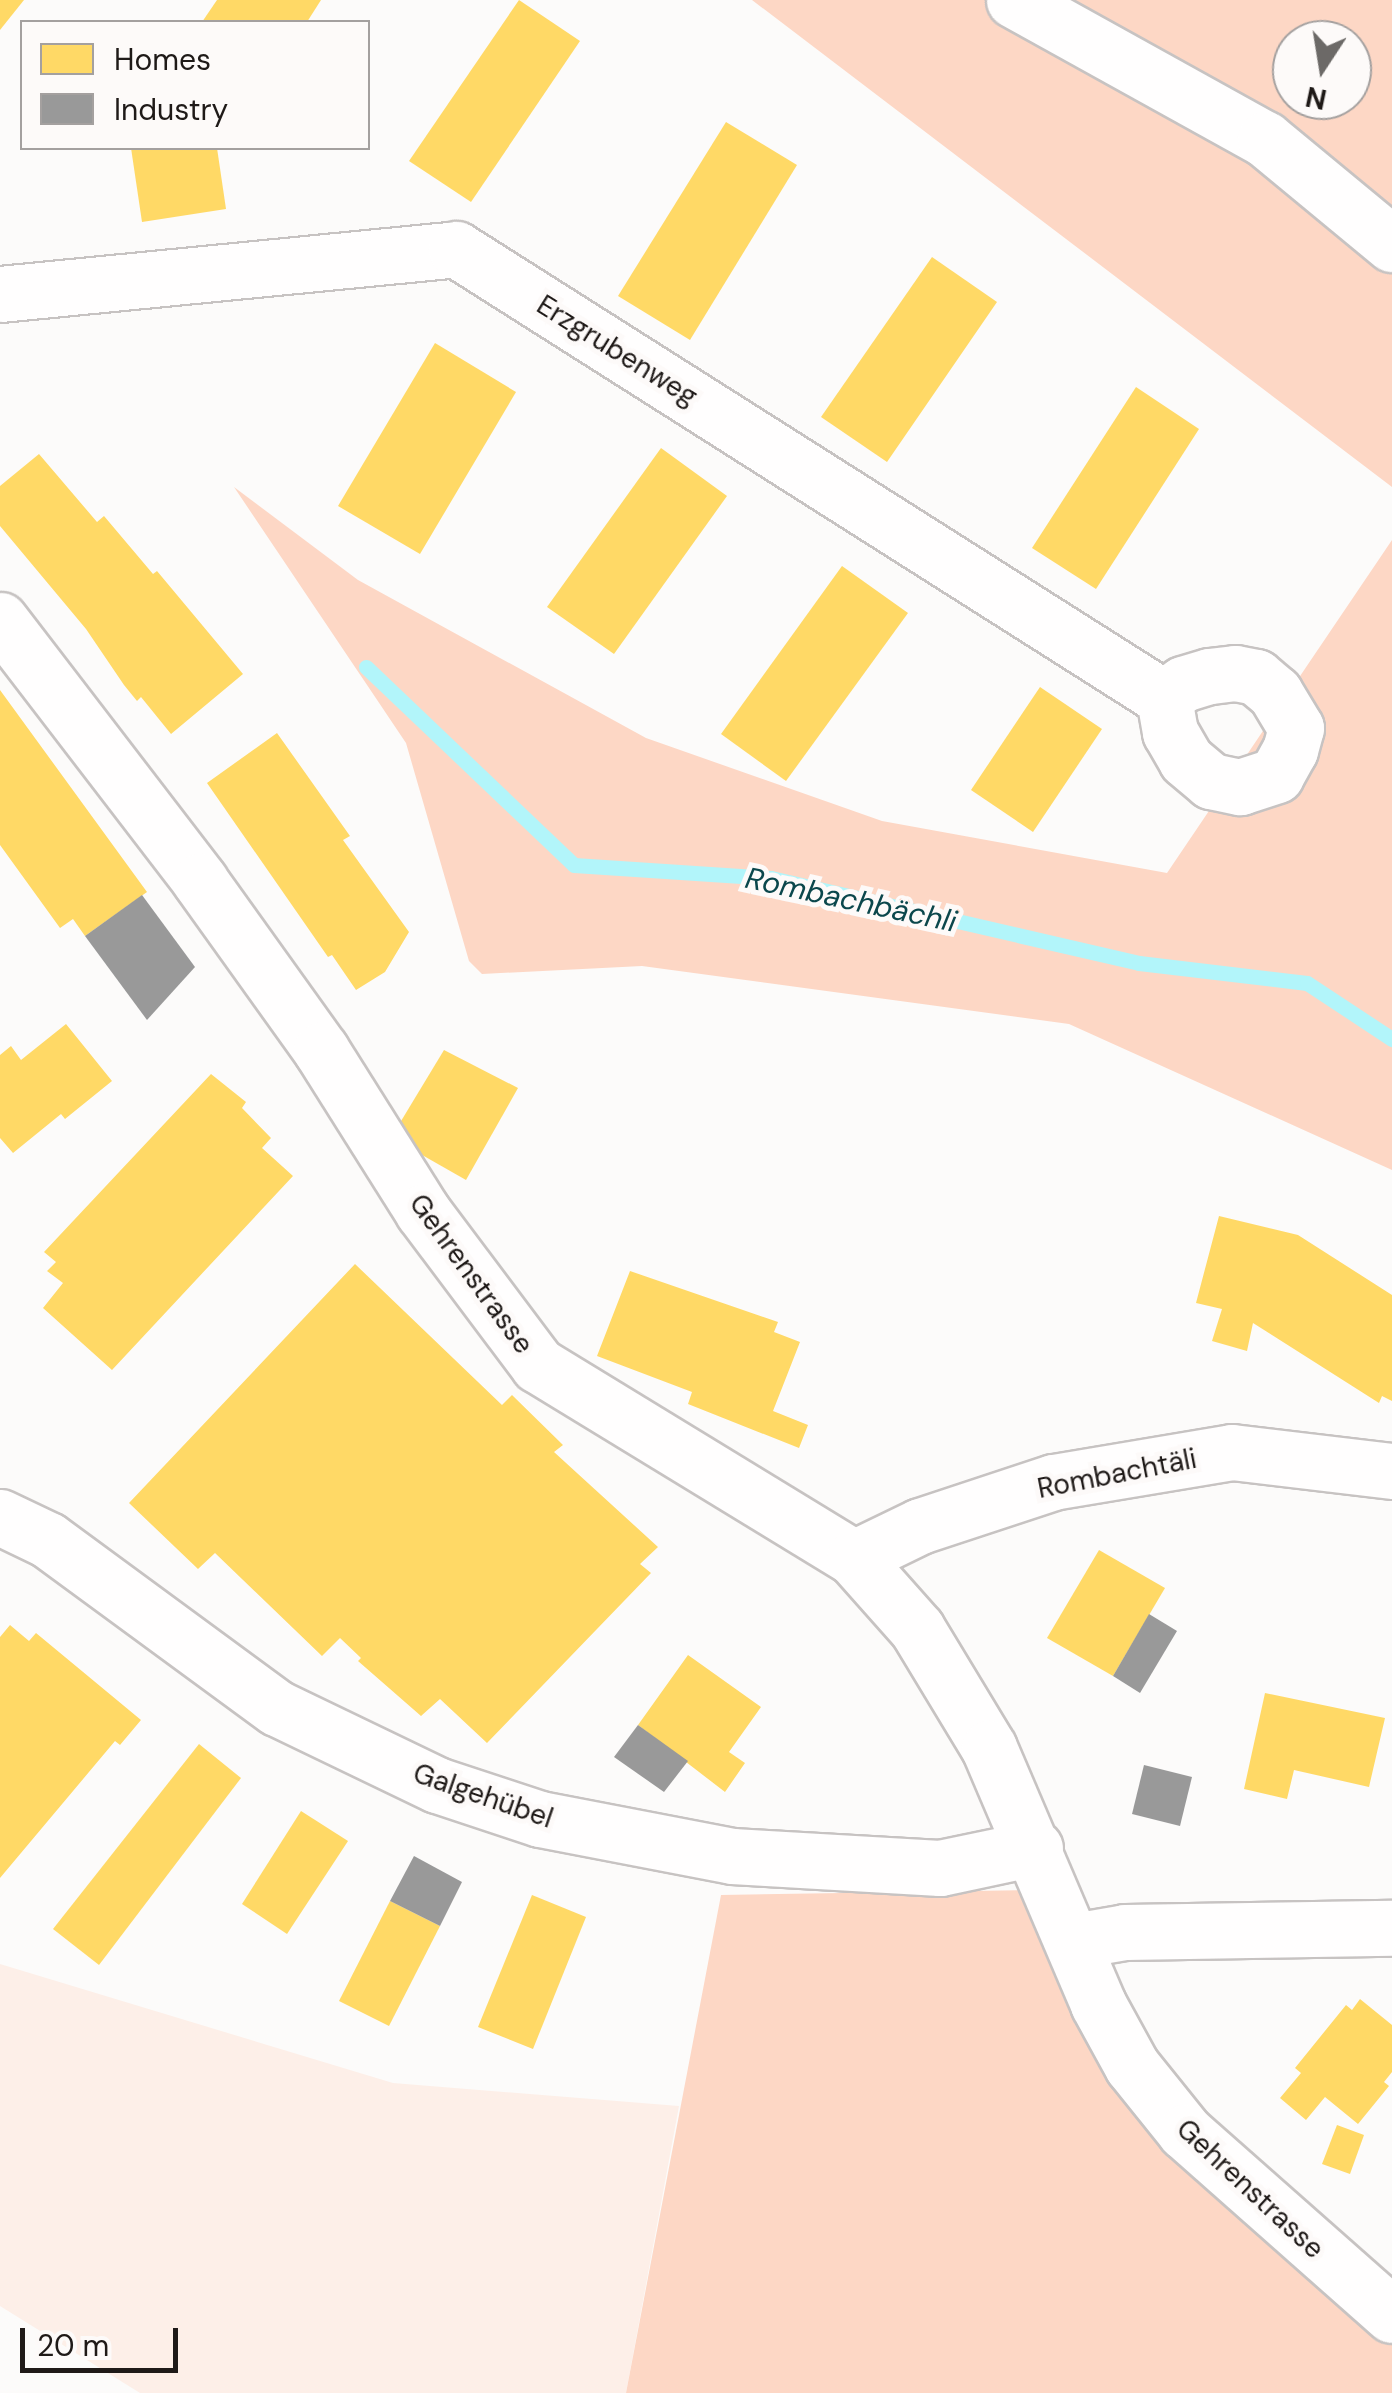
<!DOCTYPE html>
<meta charset="utf-8">
<style>
body{margin:0}
#map{position:relative;width:1392px;height:2393px;overflow:hidden;background:#fcfbfa;font-family:"DM Sans",sans-serif}
div>[style]{position:absolute}
[style*='--x']{left:calc(var(--x)*1px);top:calc(var(--y)*1px);width:calc(var(--w)*1px);rotate:calc(var(--a)*1deg)}
.green>*{inset:0;background:#fdefe8}
.forest>*{inset:0;background:#fdd7c5}
.homes>*{inset:0;background:#ffd966}
.industry>*{inset:0;background:#999}
.stream>*{height:15px;margin:-7.5px;padding:0 7.5px;transform-origin:7.5px;border-radius:7.5px;background:#b2f5fa}
.roads{filter:drop-shadow(2px 0 #c7c3c2) drop-shadow(-2px 0 #c7c3c2) drop-shadow(0 2px #c7c3c2) drop-shadow(0 -2px #c7c3c2)}
.minor>*{height:55px;margin:-27.5px;padding:0 27.5px;transform-origin:27.5px;border-radius:27.5px;background:#fffefe}
span{translate:-50% -50%;white-space:nowrap;text-align:center;line-height:1.15;-webkit-text-stroke:10px #fdfaf9;paint-order:stroke}
.street-label{font-size:28px;color:#1f1a18}
.water-label{font-size:30px;color:#0b474c;font-style:italic}
.legend{position:absolute;left:20px;top:20px;width:350px;height:130px;box-sizing:border-box;background:#fdfaf9;border:2px solid #a4a09f;margin:0;padding:12px 18px;list-style:none;font-size:30px;color:#1f1a18}
.legend li{display:flex;align-items:center;gap:20px;height:50px}
.legend b{width:50px;border:2px solid #a4a09f}
.north{position:absolute;left:1272px;top:20px;width:100px;height:100px;box-sizing:border-box;background:#fdfaf9;border:2px solid #a4a09f;border-radius:50%;rotate:192deg;font-size:28px;font-weight:700;line-height:40px;text-align:center;color:#1f1a18}
.north::after{content:'';display:block;margin:auto;width:35px;height:45px;background:#6c6967;clip-path:polygon(50% 0,100% 100%,50% 72%,0 100%)}
.scale{position:absolute;left:20px;top:2328px;width:158px;height:45px;box-sizing:border-box;border:5px solid #1f1a18;border-top:0;padding-left:12px;font-size:30px;line-height:35px;white-space:nowrap;color:#1f1a18;-webkit-text-stroke:8px #fdfaf9;paint-order:stroke}
</style>
<div id="map">
<div class="green">
<i style="clip-path:polygon(0 1964px,393px 2083px,679px 2106px,626px 2393px,140px 2393px,0 2306px)"></i>
</div>
<div class="forest">
<i style="clip-path:polygon(evenodd,752px 0,1392px 0,1392px 487px,752px 0,1292px 40px,1352px 40px,1352px 100px,1292px 100px,1292px 40px)"></i>
<i style="clip-path:polygon(234px 487px,358px 580px,646px 738px,882px 821px,1167px 873px,1392px 540px,1392px 1170px,1069px 1024px,642px 966px,482px 974px,469px 961px,406px 743px)"></i>
<i style="clip-path:polygon(1032px 1890px,1086px 2035px,1392px 2337px,1392px 2393px,626px 2393px,721px 1895px)"></i>
</div>
<div class="homes">
<i style="clip-path:polygon(0 0,24px 0,0 30px)"></i>
<i style="clip-path:polygon(217px 0,321px 0,307px 22px,202px 22px)"></i>
<i style="clip-path:polygon(519px 0,580px 41px,471px 202px,409px 161px)"></i>
<i style="clip-path:polygon(726px 122px,797px 165px,690px 340px,618px 296px)"></i>
<i style="clip-path:polygon(131px 148px,217px 148px,226px 209px,142px 222px)"></i>
<i style="clip-path:polygon(932px 257px,997px 302px,887px 462px,821px 417px)"></i>
<i style="clip-path:polygon(435px 343px,516px 392px,420px 554px,338px 506px)"></i>
<i style="clip-path:polygon(1136px 387px,1199px 429px,1096px 589px,1032px 548px)"></i>
<i style="clip-path:polygon(661px 448px,727px 496px,614px 654px,547px 607px)"></i>
<i style="clip-path:polygon(39px 454px,97px 522px,104px 516px,153px 574px,157px 571px,243px 674px,171px 734px,141px 697px,137px 701px,124px 685px,86px 629px,0 526px,0 486px)"></i>
<i style="clip-path:polygon(842px 566px,908px 613px,786px 781px,721px 734px)"></i>
<i style="clip-path:polygon(1040px 687px,1102px 729px,1033px 832px,971px 790px)"></i>
<i style="clip-path:polygon(0 690px,147px 892px,85px 936px,73px 919px,60px 928px,0 845px)"></i>
<i style="clip-path:polygon(277px 733px,350px 836px,343px 840px,409px 932px,385px 972px,356px 990px,332px 955px,328px 957px,207px 783px)"></i>
<i style="clip-path:polygon(66px 1024px,112px 1081px,65px 1119px,61px 1114px,13px 1153px,0 1138px,0 1055px,11px 1046px,21px 1060px)"></i>
<i style="clip-path:polygon(444px 1050px,518px 1088px,466px 1180px,401px 1143px,395px 1131px)"></i>
<i style="clip-path:polygon(211px 1074px,246px 1102px,242px 1108px,271px 1138px,262px 1148px,293px 1176px,112px 1370px,43px 1308px,63px 1283px,47px 1271px,56px 1262px,44px 1252px)"></i>
<i style="clip-path:polygon(1219px 1216px,1298px 1235px,1392px 1295px,1392px 1401px,1382px 1396px,1379px 1403px,1253px 1323px,1247px 1351px,1212px 1341px,1222px 1309px,1196px 1303px)"></i>
<i style="clip-path:polygon(355px 1264px,502px 1405px,512px 1395px,563px 1445px,554px 1452px,658px 1547px,640px 1564px,651px 1573px,487px 1743px,440px 1699px,421px 1716px,358px 1661px,361px 1658px,340px 1638px,322px 1656px,215px 1553px,198px 1569px,129px 1503px)"></i>
<i style="clip-path:polygon(630px 1271px,778px 1322px,774px 1332px,800px 1342px,773px 1411px,808px 1425px,799px 1448px,688px 1404px,692px 1392px,597px 1356px)"></i>
<i style="clip-path:polygon(1099px 1550px,1165px 1588px,1113px 1676px,1047px 1638px)"></i>
<i style="clip-path:polygon(10px 1625px,29px 1641px,36px 1633px,141px 1720px,120px 1745px,115px 1741px,0 1878px,0 1637px)"></i>
<i style="clip-path:polygon(688px 1655px,761px 1707px,729px 1752px,745px 1763px,725px 1792px,638px 1725px)"></i>
<i style="clip-path:polygon(1265px 1693px,1385px 1718px,1369px 1787px,1294px 1770px,1287px 1799px,1244px 1789px)"></i>
<i style="clip-path:polygon(199px 1744px,241px 1778px,99px 1965px,53px 1929px)"></i>
<i style="clip-path:polygon(301px 1811px,348px 1841px,287px 1934px,242px 1904px)"></i>
<i style="clip-path:polygon(532px 1895px,586px 1917px,533px 2049px,478px 2027px)"></i>
<i style="clip-path:polygon(390px 1901px,440px 1926px,389px 2026px,339px 2001px)"></i>
<i style="clip-path:polygon(1360px 1999px,1392px 2025px,1392px 2072px,1384px 2082px,1389px 2086px,1358px 2124px,1325px 2097px,1306px 2120px,1280px 2098px,1301px 2073px,1295px 2068px,1346px 2005px,1352px 2010px)"></i>
<i style="clip-path:polygon(1337px 2125px,1364px 2135px,1350px 2174px,1322px 2164px)"></i>
</div>
<div class="industry">
<i style="clip-path:polygon(142px 895px,195px 967px,147px 1020px,85px 936px)"></i>
<i style="clip-path:polygon(1149px 1614px,1177px 1631px,1140px 1693px,1113px 1676px)"></i>
<i style="clip-path:polygon(638px 1725px,688px 1761px,664px 1792px,614px 1757px)"></i>
<i style="clip-path:polygon(1144px 1765px,1192px 1777px,1180px 1826px,1132px 1814px)"></i>
<i style="clip-path:polygon(414px 1856px,462px 1882px,440px 1926px,390px 1901px)"></i>
</div>
<div class="stream">
<i style="--x:366;--y:667;--w:287;--a:43.6"></i>
<i style="--x:574;--y:865;--w:197;--a:3.8"></i>
<i style="--x:771;--y:878;--w:378;--a:13"></i>
<i style="--x:1139;--y:963;--w:169;--a:6.8"></i>
<i style="--x:1307;--y:983;--w:102;--a:33.4"></i>
</div>
<div class="roads">
<div class="minor">
<i style="--x:1014;--y:0;--w:287;--a:29"></i>
<i style="--x:1265;--y:139;--w:165;--a:39.6"></i>
<i style="--x:0;--y:294;--w:458;--a:-5.6"></i>
<i style="--x:456;--y:249;--w:838;--a:32.38"></i>
<i style="--x:1164;--y:698;--w:35;--a:80"></i>
<i style="--x:1170;--y:732;--w:32;--a:60"></i>
<i style="--x:1186;--y:760;--w:33;--a:40"></i>
<i style="--x:1211;--y:781;--w:30;--a:12"></i>
<i style="--x:1240;--y:787;--w:38;--a:-18"></i>
<i style="--x:1276;--y:775;--w:29;--a:-61"></i>
<i style="--x:1290;--y:750;--w:23;--a:-75"></i>
<i style="--x:1296;--y:728;--w:41;--a:-121"></i>
<i style="--x:1275;--y:693;--w:25;--a:-140"></i>
<i style="--x:1256;--y:677;--w:21;--a:-169"></i>
<i style="--x:1235;--y:673;--w:26;--a:173"></i>
<i style="--x:1209;--y:676;--w:27;--a:163"></i>
<i style="--x:1183;--y:684;--w:24;--a:144"></i>
<i style="--x:0;--y:620;--w:329;--a:52.5"></i>
<i style="--x:200;--y:881;--w:208;--a:54.4"></i>
<i style="--x:321;--y:1050;--w:191;--a:57.8"></i>
<i style="--x:423;--y:1212;--w:191;--a:53.1"></i>
<i style="--x:538;--y:1365;--w:370;--a:31.4"></i>
<i style="--x:854;--y:1558;--w:95;--a:48.4"></i>
<i style="--x:917;--y:1629;--w:139;--a:58.8"></i>
<i style="--x:989;--y:1748;--w:278;--a:66.9"></i>
<i style="--x:1098;--y:2004;--w:71;--a:61.3"></i>
<i style="--x:1132;--y:2066;--w:85;--a:51.2"></i>
<i style="--x:1185;--y:2132;--w:276;--a:41.5"></i>
<i style="--x:0;--y:1517;--w:53;--a:25.6"></i>
<i style="--x:48;--y:1540;--w:284;--a:36.3"></i>
<i style="--x:277;--y:1708;--w:178;--a:25.7"></i>
<i style="--x:437;--y:1785;--w:108;--a:18.3"></i>
<i style="--x:540;--y:1819;--w:196;--a:10.9"></i>
<i style="--x:732;--y:1856;--w:208;--a:3.3"></i>
<i style="--x:940;--y:1868;--w:97;--a:-11.9"></i>
<i style="--x:854;--y:1558;--w:73;--a:-25.9"></i>
<i style="--x:920;--y:1526;--w:140;--a:-18.3"></i>
<i style="--x:1053;--y:1482;--w:181;--a:-9.5"></i>
<i style="--x:1232;--y:1452;--w:161;--a:6.8"></i>
<i style="--x:1073;--y:1941;--w:53;--a:-9.8"></i>
<i style="--x:1125;--y:1932;--w:267;--a:-0.9"></i>
</div>
</div>
<div class="street-label">
<span style="left:617px;top:351px;rotate:32deg">Erzgrubenweg</span>
<span style="left:471px;top:1274px;rotate:54deg">Gehrenstrasse</span>
<span style="left:1117px;top:1474px;rotate:-11deg">Rombachtäli</span>
<span style="left:483px;top:1796px;rotate:19deg">Galgehübel</span>
<span style="left:1250px;top:2189px;rotate:43deg">Gehrenstrasse</span>
</div>
<div class="water-label">
<span style="left:851px;top:900px;rotate:12deg">Rombachbächli</span>
</div>
<ul class="legend">
<li><b style="height:28px;background:#ffd966"></b>Homes</li>
<li><b style="height:28px;background:#999"></b>Industry</li>
</ul>
<div class="north">N</div>
<div class="scale">20 m</div>
</div>
